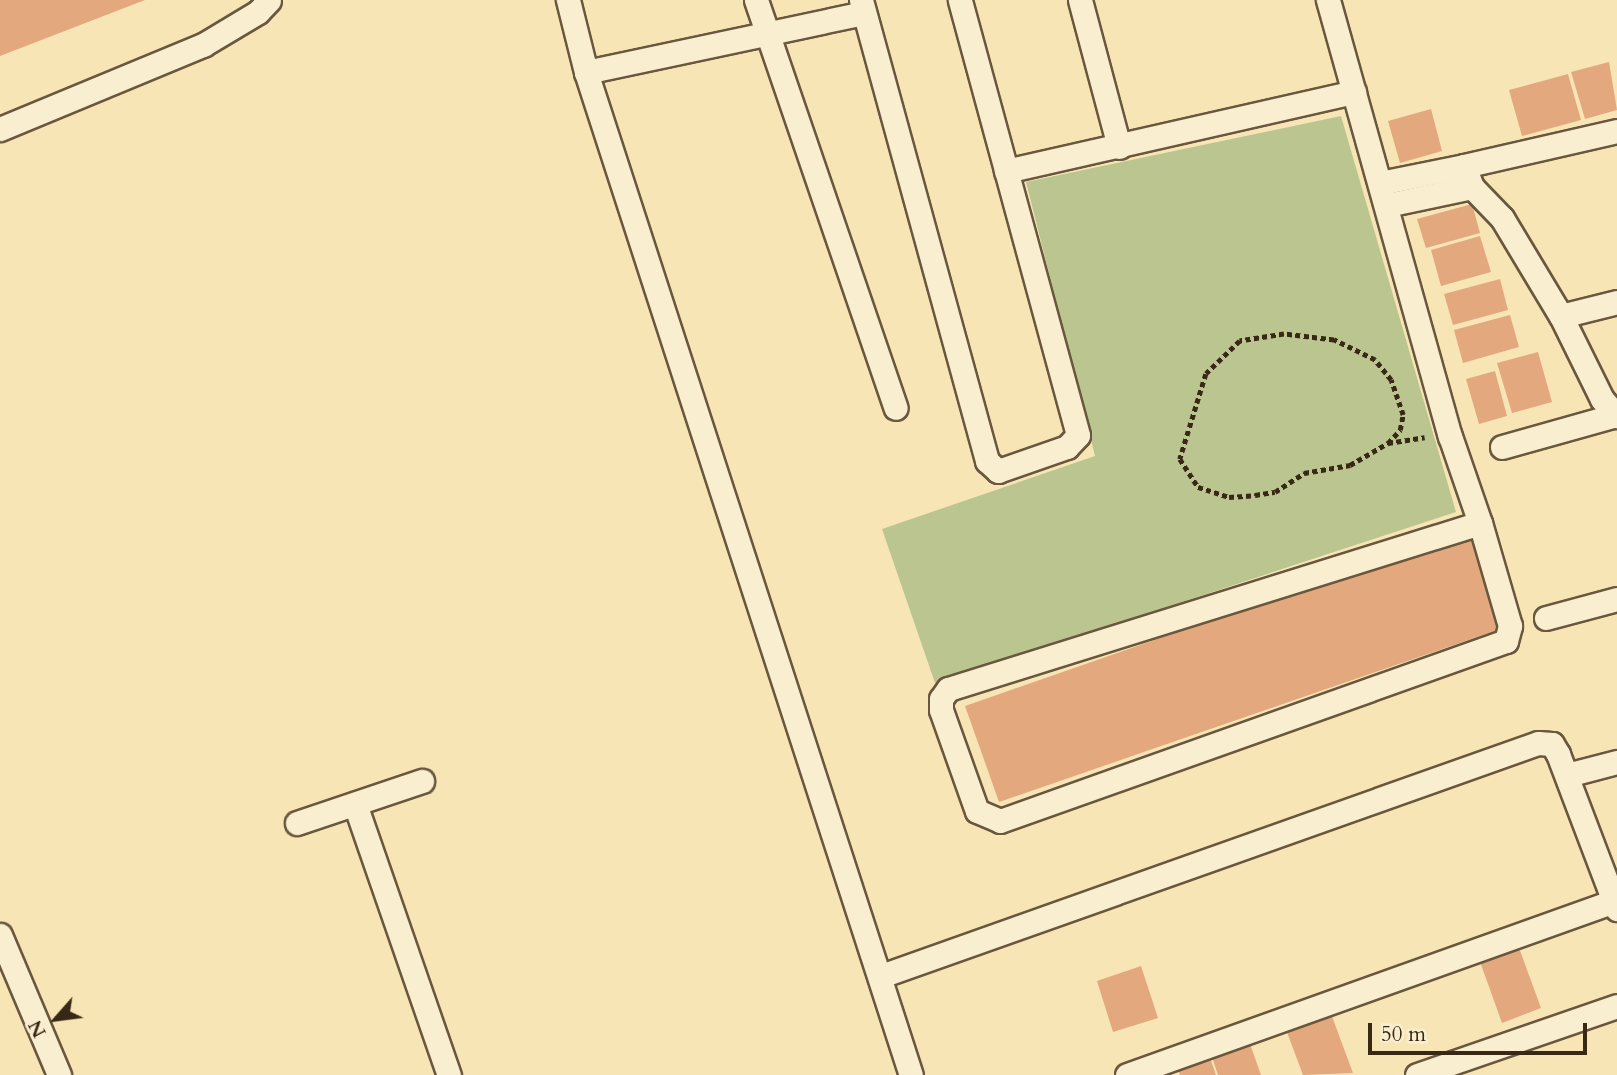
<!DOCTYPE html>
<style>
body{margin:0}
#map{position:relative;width:1617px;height:1075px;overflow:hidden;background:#f8e5b6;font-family:Cardo,serif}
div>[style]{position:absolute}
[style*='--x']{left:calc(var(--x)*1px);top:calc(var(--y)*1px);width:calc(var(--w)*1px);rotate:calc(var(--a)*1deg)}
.green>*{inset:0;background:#bbc590}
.building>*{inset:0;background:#e3a87d}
.path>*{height:4.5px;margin-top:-2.25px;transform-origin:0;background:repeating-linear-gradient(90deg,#392816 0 5px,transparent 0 8.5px)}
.roads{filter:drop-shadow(2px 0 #69573e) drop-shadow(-2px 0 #69573e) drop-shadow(0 2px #69573e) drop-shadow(0 -2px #69573e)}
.street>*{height:23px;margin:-11.5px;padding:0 11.5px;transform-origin:11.5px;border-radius:11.5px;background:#faeed0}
span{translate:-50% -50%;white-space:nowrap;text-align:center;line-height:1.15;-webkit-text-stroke:7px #faeed0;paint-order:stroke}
.north{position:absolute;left:21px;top:984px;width:70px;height:70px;-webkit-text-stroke:5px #faeed0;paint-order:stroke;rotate:242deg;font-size:19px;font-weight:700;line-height:28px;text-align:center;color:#392816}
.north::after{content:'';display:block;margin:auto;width:24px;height:32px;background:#392816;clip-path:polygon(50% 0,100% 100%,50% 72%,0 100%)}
.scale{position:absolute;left:1368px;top:1023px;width:219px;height:32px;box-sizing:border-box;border:4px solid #392816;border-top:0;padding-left:9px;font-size:21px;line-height:24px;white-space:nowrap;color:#392816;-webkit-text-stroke:5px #faeed0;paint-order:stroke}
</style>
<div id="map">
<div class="green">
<i style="clip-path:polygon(1341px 116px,1456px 512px,935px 683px,882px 529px,1095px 456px,1026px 182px)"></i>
</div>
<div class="building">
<i style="clip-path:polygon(0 0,145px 0,0 56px)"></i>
<i style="clip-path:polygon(1609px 62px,1617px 110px,1585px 119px,1571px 72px)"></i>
<i style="clip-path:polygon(1568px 74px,1581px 120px,1522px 136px,1509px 90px)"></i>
<i style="clip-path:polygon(1431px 109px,1442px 151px,1400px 163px,1388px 121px)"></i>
<i style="clip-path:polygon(1472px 204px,1480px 233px,1426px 248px,1417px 219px)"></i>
<i style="clip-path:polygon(1480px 236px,1491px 272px,1441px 286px,1431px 250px)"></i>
<i style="clip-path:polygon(1500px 279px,1508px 310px,1453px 325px,1444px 294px)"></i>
<i style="clip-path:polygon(1510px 315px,1519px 347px,1463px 363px,1454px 330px)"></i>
<i style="clip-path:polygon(1538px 352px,1552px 402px,1512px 413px,1497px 363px)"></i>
<i style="clip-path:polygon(1495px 371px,1507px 416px,1479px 424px,1466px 379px)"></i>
<i style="clip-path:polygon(1473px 529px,1506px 627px,999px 802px,965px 706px)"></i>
<i style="clip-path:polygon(1518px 945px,1541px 1008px,1502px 1023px,1479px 959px)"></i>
<i style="clip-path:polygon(1141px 966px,1158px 1018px,1113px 1032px,1097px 981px)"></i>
<i style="clip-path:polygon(1330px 1011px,1353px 1073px,1303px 1075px,1285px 1027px)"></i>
<i style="clip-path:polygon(1249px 1041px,1261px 1075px,1218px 1075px,1211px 1054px)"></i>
<i style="clip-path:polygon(1209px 1055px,1216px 1075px,1180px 1075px,1177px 1067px)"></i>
</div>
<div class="path">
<i style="--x:1388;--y:443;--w:18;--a:-47"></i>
<i style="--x:1400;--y:430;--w:15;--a:-79"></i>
<i style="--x:1403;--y:415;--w:37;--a:-109"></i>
<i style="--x:1391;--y:380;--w:26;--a:-129"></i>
<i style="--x:1375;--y:360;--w:46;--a:-154"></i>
<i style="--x:1334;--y:340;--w:50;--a:-173.2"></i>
<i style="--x:1284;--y:334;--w:45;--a:171"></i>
<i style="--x:1240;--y:341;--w:47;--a:135.9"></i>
<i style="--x:1206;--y:374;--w:89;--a:107"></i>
<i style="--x:1180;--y:459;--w:33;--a:57"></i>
<i style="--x:1198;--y:487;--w:33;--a:18"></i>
<i style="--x:1229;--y:497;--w:26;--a:-4"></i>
<i style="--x:1255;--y:495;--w:20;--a:-9"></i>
<i style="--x:1275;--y:492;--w:35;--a:-33"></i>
<i style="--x:1304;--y:473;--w:47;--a:-9.9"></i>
<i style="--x:1350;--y:465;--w:44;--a:-30.1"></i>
<i style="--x:1388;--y:443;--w:37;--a:-9"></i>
</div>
<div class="roads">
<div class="street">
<i style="--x:568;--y:0;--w:74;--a:76"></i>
<i style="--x:586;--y:72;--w:1054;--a:72.05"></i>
<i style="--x:756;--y:0;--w:431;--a:71.1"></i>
<i style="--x:861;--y:0;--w:478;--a:74.7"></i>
<i style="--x:987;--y:461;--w:15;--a:42"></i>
<i style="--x:998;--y:471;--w:73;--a:-19.2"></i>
<i style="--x:1067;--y:447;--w:16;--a:-47"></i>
<i style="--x:1078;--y:435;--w:451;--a:-105.2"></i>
<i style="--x:1080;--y:0;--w:152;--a:75.1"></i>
<i style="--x:1328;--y:0;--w:453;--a:74.4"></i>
<i style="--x:1450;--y:436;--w:92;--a:71"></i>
<i style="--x:1480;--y:523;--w:557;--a:162.67"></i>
<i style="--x:948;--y:689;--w:12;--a:125"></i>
<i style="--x:941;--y:699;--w:11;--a:90"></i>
<i style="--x:941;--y:710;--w:107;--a:70.4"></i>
<i style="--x:977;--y:811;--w:25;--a:23"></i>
<i style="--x:1000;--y:821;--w:537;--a:-19.58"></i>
<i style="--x:1506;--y:641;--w:16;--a:-75"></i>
<i style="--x:1510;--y:626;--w:107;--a:-106.2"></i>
<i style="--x:586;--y:72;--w:284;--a:-12"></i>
<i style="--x:0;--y:129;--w:220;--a:-22.5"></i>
<i style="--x:203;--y:45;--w:64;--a:-31"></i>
<i style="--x:258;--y:12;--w:16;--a:-47"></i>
<i style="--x:1617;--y:131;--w:157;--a:167.1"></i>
<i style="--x:1464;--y:166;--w:22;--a:69"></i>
<i style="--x:1472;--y:187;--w:43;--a:45.9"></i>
<i style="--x:1502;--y:218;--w:114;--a:59"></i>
<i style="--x:1561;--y:316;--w:93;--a:63.7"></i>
<i style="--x:1602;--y:399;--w:23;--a:49"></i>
<i style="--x:1006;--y:171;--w:357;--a:-12.8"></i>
<i style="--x:1380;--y:183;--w:86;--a:-11.4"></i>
<i style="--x:1387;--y:205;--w:87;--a:-12"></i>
<i style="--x:1561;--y:316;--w:58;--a:-14"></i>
<i style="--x:1502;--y:447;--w:118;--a:-15.7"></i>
<i style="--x:1546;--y:618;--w:73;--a:-15"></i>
<i style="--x:1567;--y:775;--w:52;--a:-14.6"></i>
<i style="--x:355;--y:804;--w:287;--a:70.9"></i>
<i style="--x:297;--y:823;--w:132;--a:-18.6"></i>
<i style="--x:0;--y:935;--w:152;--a:67.1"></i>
<i style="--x:881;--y:976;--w:697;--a:-19.53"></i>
<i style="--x:1538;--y:743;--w:14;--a:4"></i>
<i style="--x:1552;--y:744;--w:12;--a:59"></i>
<i style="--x:1558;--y:754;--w:166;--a:69.2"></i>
<i style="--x:1127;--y:1075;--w:517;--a:-19.66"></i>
<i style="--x:1417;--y:1075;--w:212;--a:-19"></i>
</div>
</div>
<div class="north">N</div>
<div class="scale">50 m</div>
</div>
